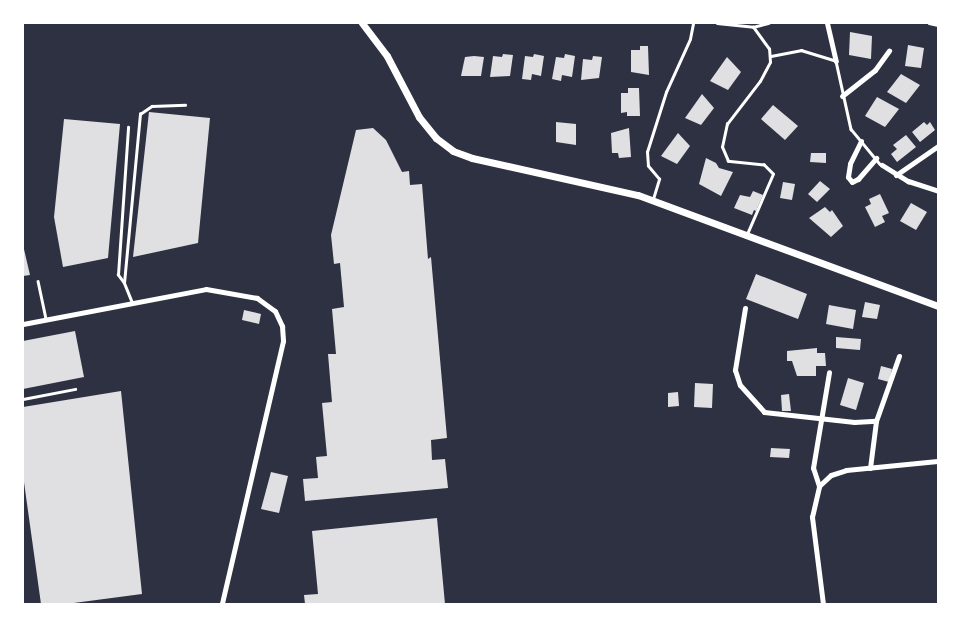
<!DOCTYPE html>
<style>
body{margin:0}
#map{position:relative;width:961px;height:627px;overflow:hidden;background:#2d3142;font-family:"Roboto Condensed",sans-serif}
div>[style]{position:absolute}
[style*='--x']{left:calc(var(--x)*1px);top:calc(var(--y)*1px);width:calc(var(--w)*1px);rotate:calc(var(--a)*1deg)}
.building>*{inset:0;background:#e0e0e3}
.service>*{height:2.5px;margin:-1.25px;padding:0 1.25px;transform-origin:1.25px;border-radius:1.25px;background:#fff}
.minor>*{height:5px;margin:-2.5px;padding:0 2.5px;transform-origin:2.5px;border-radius:2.5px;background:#fff}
.tertiary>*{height:7px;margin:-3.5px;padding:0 3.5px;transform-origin:3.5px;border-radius:3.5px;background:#fff}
span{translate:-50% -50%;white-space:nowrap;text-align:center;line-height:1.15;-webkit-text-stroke:7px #fff;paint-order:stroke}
.frame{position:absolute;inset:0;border:24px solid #fff;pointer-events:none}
</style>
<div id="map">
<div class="building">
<i style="clip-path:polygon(850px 32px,872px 36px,871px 59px,849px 55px)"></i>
<i style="clip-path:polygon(908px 45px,924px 48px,921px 68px,905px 66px)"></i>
<i style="clip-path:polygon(640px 46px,648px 46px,649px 75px,631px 72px,631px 50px,640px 50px)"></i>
<i style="clip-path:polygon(503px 54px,513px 55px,510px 76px,490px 77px,493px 56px,502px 57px)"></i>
<i style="clip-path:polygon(534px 54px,544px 56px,541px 76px,532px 74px,531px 80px,522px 79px,525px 56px,533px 57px)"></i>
<i style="clip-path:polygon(565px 54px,575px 56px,572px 77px,562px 75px,561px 81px,552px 79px,556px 57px,564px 58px)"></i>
<i style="clip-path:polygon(474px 56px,484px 57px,481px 76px,461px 76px,465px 57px)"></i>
<i style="clip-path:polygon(593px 56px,602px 57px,599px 78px,581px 80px,583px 59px,592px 60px)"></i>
<i style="clip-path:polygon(727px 57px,741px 72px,728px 90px,710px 81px)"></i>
<i style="clip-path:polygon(901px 74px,920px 85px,906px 103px,887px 92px)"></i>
<i style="clip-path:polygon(628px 88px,639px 88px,640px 116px,627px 116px,627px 112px,621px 113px,621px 93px,628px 93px)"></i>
<i style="clip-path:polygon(702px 94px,714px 108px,701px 125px,685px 118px)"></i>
<i style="clip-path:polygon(877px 97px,899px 109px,885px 127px,865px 116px)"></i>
<i style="clip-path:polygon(773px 105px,798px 126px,785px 140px,761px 119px)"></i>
<i style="clip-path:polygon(149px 112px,210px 118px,198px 243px,133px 257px)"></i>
<i style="clip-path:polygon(64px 119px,120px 124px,108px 258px,63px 267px,54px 217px)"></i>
<i style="clip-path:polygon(556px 122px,576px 124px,576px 145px,556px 142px)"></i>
<i style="clip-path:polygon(924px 122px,927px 125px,930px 122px,935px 130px,920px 142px,912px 132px)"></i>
<i style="clip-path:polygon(373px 128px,386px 140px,402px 172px,409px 171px,410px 185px,422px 184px,428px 259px,431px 257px,447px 438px,431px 440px,432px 460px,445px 459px,448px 488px,305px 501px,303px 479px,318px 478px,316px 457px,327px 456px,322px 403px,332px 402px,328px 354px,336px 354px,332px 309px,344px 307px,340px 263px,334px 264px,331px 235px,356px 130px)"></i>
<i style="clip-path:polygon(629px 128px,631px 157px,619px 158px,618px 153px,612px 153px,611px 133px)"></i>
<i style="clip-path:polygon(678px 133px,690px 146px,677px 164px,661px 156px)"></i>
<i style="clip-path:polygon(906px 135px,916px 147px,897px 162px,891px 154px,897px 149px,893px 145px)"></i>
<i style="clip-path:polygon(811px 153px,826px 153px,826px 163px,810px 162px)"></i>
<i style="clip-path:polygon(706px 158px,716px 163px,719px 168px,733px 172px,721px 196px,699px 184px)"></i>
<i style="clip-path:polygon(820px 181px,830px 189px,817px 202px,808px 194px)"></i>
<i style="clip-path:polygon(783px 182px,795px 184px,792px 200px,780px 198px)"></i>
<i style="clip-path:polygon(753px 191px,763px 195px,756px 211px,754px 210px,752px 215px,734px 208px,740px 195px,750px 197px)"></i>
<i style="clip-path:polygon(880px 194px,889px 213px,882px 216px,885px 222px,875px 227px,865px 207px,871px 204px,869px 199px)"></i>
<i style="clip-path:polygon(911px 203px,927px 212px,916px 230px,900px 221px)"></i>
<i style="clip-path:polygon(825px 207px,830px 212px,832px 210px,843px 226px,831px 237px,809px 218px)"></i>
<i style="clip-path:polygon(23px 245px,30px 275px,23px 276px)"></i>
<i style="clip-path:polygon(756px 274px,807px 294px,798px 319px,746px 299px)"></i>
<i style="clip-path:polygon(865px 302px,880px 305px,877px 319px,862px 317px)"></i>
<i style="clip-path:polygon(829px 305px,856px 310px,853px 329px,826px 324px)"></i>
<i style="clip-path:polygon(244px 310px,261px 314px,259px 324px,242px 320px)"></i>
<i style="clip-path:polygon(75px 331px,84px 377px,23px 389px,23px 341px)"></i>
<i style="clip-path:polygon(836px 337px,861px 339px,860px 350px,836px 348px)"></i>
<i style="clip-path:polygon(817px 348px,817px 353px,825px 353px,826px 366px,816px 366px,816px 376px,797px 376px,792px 361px,787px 361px,787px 351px)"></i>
<i style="clip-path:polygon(881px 366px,892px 369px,889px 382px,878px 379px)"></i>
<i style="clip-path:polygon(848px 378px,864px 383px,856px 410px,840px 405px)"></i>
<i style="clip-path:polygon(695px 383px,713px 384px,712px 408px,694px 407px)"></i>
<i style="clip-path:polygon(121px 391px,142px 594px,66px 604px,41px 604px,23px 475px,23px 407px)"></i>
<i style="clip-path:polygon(678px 392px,679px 406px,668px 407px,668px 393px)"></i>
<i style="clip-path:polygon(789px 394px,791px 411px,782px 411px,781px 395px)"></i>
<i style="clip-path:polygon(771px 448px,790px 449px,789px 458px,770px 457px)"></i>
<i style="clip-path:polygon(271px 472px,288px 476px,279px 513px,261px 509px)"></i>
<i style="clip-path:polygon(437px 518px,445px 604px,305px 604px,304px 595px,318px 594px,312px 531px)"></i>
</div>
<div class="service">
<i style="--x:717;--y:23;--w:36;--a:6"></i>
<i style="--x:753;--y:27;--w:16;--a:-15"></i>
<i style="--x:929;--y:23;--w:9;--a:13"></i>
<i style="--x:771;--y:56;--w:31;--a:-11"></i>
<i style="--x:801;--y:50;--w:37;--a:17"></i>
<i style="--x:836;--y:61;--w:70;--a:77.6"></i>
<i style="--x:851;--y:129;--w:45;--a:50.4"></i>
<i style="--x:653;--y:199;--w:21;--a:-73"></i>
<i style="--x:659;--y:179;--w:17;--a:-130"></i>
<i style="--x:648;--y:166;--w:14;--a:-94"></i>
<i style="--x:647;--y:152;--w:63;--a:-72.4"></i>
<i style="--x:666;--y:92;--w:58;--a:-65.6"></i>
<i style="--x:690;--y:39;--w:16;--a:-79"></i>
<i style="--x:747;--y:234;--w:65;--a:-66.6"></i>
<i style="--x:773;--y:174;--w:13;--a:-135"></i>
<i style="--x:764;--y:165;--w:36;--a:-174"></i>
<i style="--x:728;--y:161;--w:15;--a:-113"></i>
<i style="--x:722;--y:147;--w:24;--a:-78"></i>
<i style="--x:727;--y:124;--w:54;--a:-52.5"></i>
<i style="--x:760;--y:81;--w:21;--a:-62"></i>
<i style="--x:770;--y:62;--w:13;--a:-94"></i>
<i style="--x:769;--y:49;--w:27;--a:-126"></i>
<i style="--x:38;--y:281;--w:39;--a:78"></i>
<i style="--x:124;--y:283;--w:10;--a:-127"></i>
<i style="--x:118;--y:275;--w:148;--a:-86.1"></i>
<i style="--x:132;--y:303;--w:22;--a:-112"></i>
<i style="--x:124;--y:283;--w:170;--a:-84.6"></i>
<i style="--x:140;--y:114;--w:14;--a:-34"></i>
<i style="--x:152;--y:106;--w:33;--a:-2"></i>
<i style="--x:23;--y:399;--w:53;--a:-10.9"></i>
</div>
<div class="minor">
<i style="--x:827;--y:23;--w:39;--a:77"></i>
<i style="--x:842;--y:96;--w:42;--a:-38.2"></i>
<i style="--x:875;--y:70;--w:24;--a:-54"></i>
<i style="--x:861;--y:141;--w:25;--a:116"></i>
<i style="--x:850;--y:164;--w:13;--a:99"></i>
<i style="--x:848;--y:177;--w:6;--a:51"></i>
<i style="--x:852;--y:182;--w:7;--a:-27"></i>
<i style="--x:858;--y:179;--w:28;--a:-49"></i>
<i style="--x:882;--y:165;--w:31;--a:32"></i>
<i style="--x:908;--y:181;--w:32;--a:18"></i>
<i style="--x:896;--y:175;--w:51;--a:-34.6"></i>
<i style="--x:745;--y:308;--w:63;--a:99.2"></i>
<i style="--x:735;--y:370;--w:16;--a:72"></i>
<i style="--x:740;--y:385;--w:36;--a:48"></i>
<i style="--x:764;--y:412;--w:91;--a:6.3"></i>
<i style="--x:854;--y:422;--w:22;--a:-3"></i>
<i style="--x:23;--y:324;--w:186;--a:-10.8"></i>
<i style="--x:206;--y:289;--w:52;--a:10"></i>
<i style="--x:257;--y:298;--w:22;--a:36"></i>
<i style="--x:275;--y:311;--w:17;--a:65"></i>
<i style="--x:282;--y:326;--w:15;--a:86"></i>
<i style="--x:283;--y:341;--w:270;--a:103.1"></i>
<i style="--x:870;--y:468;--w:47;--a:-82.7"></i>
<i style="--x:876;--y:421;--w:69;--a:-70.5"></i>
<i style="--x:819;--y:486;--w:19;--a:-108"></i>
<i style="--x:813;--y:468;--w:97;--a:-80.5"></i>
<i style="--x:823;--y:604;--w:88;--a:-97.2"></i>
<i style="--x:812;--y:517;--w:32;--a:-77"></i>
<i style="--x:819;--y:486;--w:16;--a:-43"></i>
<i style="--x:831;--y:475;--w:16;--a:-18"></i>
<i style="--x:846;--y:470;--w:92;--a:-5.6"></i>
</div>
<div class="tertiary">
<i style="--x:362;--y:23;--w:41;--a:52.9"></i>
<i style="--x:387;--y:56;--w:69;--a:62.3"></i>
<i style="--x:419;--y:117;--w:27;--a:51"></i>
<i style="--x:436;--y:138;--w:21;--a:37"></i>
<i style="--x:453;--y:151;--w:20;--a:20"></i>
<i style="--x:472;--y:158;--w:170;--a:12.6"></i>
<i style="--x:638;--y:195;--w:320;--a:20.3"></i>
</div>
<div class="frame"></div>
</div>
